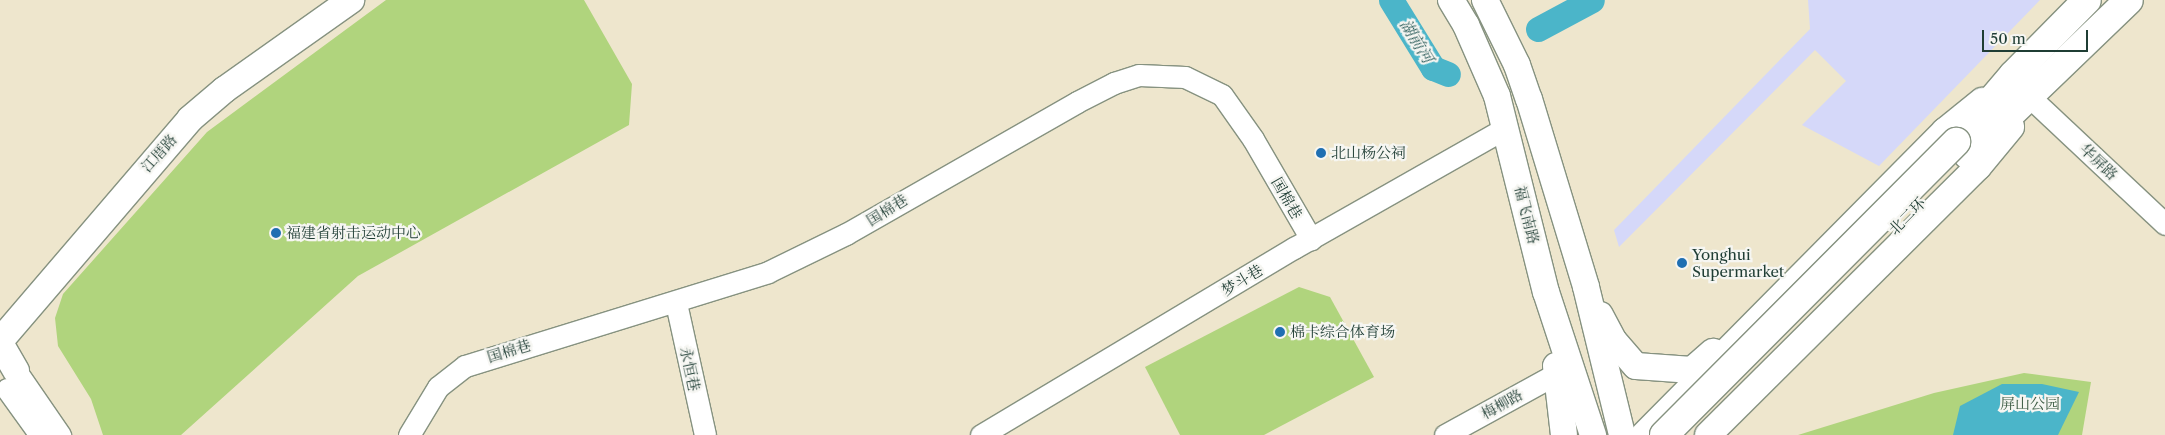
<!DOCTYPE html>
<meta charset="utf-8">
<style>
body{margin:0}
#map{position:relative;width:2165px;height:435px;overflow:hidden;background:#eee6cd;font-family:"Libre Caslon Text","Noto Serif SC",serif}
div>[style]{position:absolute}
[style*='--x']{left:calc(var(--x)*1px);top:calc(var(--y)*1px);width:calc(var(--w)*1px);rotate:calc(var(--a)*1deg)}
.built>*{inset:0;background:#d5d8f9}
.green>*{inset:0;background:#b0d47d}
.water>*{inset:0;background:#4bb5c9}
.river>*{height:25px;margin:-12.5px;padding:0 12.5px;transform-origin:12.5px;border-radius:12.5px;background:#4bb5c9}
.roads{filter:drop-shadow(1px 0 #869280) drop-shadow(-1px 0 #869280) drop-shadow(0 1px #869280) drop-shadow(0 -1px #869280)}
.minor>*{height:21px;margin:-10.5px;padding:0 10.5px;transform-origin:10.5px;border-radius:10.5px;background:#fff}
.major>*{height:26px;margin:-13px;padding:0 13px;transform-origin:13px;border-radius:13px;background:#fff}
.highway>*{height:28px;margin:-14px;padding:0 14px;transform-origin:14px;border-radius:14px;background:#fff}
.bridges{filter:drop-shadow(1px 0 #869280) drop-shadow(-1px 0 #869280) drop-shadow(0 1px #869280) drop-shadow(0 -1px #869280)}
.highway-bridge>*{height:28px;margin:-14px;padding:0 14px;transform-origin:14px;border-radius:14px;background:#fff}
.dots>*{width:14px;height:14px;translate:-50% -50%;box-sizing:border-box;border:2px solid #f6f6f2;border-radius:50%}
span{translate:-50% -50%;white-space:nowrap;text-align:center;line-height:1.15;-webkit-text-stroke:4.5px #f6f6f2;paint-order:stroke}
.street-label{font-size:15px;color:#1f3d34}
.poi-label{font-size:15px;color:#1f3d34}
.left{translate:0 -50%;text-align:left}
.park-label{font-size:15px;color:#3c5b43}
.water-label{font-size:16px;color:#2a5b59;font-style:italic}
.scale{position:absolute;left:1982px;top:30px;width:106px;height:22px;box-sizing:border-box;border:2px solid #1f3d34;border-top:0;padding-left:6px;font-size:15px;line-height:18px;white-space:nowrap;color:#1f3d34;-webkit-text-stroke:4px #f6f6f2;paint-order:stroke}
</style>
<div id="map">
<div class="built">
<i style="clip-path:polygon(1808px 0,2040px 0,1879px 166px,1802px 125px,1846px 81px,1815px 50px,1619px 247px,1614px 230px,1810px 29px)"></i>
</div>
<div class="green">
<i style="clip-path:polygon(386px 0,584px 0,632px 84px,629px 125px,358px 276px,181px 435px,103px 435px,91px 399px,58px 346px,55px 318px,63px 294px,207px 132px)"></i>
<i style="clip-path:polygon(1299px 287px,1330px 297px,1374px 377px,1264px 435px,1180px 435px,1145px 367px)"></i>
<i style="clip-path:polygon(2024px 373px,2091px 382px,2082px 435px,1798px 435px,1934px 393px)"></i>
</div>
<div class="water">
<i style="clip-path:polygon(2002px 384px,2042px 384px,2079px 392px,2058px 435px,1953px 435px,1960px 406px)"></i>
</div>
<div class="river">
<i style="--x:1391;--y:0;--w:80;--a:58.3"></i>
<i style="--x:1433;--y:68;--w:16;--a:22"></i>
<i style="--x:1538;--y:29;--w:61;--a:-28.2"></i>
</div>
<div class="roads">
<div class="minor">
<i style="--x:2033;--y:100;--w:181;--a:43.2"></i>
<i style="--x:676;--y:303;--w:135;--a:77.6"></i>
<i style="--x:16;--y:371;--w:78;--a:55.5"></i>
<i style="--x:7;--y:389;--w:57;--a:54.3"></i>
<i style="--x:409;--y:435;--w:56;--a:-58.9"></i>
<i style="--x:438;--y:387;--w:34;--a:-38"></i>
<i style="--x:465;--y:366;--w:317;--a:-17.2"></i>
<i style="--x:768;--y:272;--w:87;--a:-26"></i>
<i style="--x:846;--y:234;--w:266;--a:-29.7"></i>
<i style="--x:1077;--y:102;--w:42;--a:-27.2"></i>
<i style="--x:1114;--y:83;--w:26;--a:-18"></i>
<i style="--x:1139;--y:75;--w:46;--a:2.5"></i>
<i style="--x:1185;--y:77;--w:41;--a:25.9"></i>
<i style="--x:1222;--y:95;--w:54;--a:54.8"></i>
<i style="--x:1253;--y:139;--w:116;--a:59.9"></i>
<i style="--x:981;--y:435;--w:365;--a:-30.9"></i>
<i style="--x:1294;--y:248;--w:243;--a:-29.6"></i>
<i style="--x:1445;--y:435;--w:129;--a:-28.8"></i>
</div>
<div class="major">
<i style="--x:1451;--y:0;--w:29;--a:59"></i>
<i style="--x:1466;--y:25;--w:77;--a:66.4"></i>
<i style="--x:1497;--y:96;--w:202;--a:76"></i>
<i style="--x:1546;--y:292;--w:151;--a:71.8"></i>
<i style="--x:1485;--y:0;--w:72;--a:63.8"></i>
<i style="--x:1517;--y:65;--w:36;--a:71"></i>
<i style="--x:1529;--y:99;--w:196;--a:73.1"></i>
<i style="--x:1586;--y:287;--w:152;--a:76.3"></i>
<i style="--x:1600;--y:315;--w:30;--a:62"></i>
<i style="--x:1614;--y:341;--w:33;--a:49"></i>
<i style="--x:1636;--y:366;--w:56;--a:4.1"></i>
<i style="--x:1692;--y:370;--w:28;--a:-41"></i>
<i style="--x:0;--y:341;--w:292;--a:-49.4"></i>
<i style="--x:190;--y:119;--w:45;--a:-40.5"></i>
<i style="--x:224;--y:90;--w:156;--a:-35.3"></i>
<i style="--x:0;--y:343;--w:32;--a:60"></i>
<i style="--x:1556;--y:366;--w:69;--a:83.4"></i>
<i style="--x:1644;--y:435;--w:428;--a:-45.3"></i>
<i style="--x:1945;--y:131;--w:48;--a:-39"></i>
<i style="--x:1708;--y:435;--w:380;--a:-44.8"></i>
<i style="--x:1978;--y:167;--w:52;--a:-50.5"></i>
</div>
<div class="highway">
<i style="--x:1956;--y:142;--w:88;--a:-49.6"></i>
<i style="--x:2013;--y:75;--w:105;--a:-45.4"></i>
<i style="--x:1968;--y:155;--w:223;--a:-43.9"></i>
</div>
</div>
<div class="bridges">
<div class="highway-bridge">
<i style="--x:1664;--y:435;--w:414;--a:-45.1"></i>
</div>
</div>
<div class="dots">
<i style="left:1321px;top:153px;background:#1f6fb2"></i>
<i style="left:276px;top:233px;background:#1f6fb2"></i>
<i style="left:1682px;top:263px;background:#1f6fb2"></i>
<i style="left:1280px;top:332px;background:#1f6fb2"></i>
</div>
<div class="street-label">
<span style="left:159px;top:153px;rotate:-48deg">江厝路</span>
<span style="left:2099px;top:162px;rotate:43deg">华屏路</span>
<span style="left:1287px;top:198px;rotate:60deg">国棉巷</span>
<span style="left:887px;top:210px;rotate:-32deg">国棉巷</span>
<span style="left:1527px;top:215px;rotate:76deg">福飞南路</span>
<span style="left:1907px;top:216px;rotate:-45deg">北二环</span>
<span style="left:1242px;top:280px;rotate:-31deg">梦斗巷</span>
<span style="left:509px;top:351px;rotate:-17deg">国棉巷</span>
<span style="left:690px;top:369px;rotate:78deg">永恒巷</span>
<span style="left:1502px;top:404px;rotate:-29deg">梅柳路</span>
</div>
<div class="poi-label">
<span class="left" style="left:1331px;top:153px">北山杨公祠</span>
<span class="left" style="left:286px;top:233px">福建省射击运动中心</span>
<span class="left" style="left:1692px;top:263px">Yonghui<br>Supermarket</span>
<span class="left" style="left:1290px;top:332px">棉卡综合体育场</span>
</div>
<div class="park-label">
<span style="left:2030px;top:404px">屏山公园</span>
</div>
<div class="water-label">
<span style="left:1417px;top:41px;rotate:58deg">湖前河</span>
</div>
<div class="scale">50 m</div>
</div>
